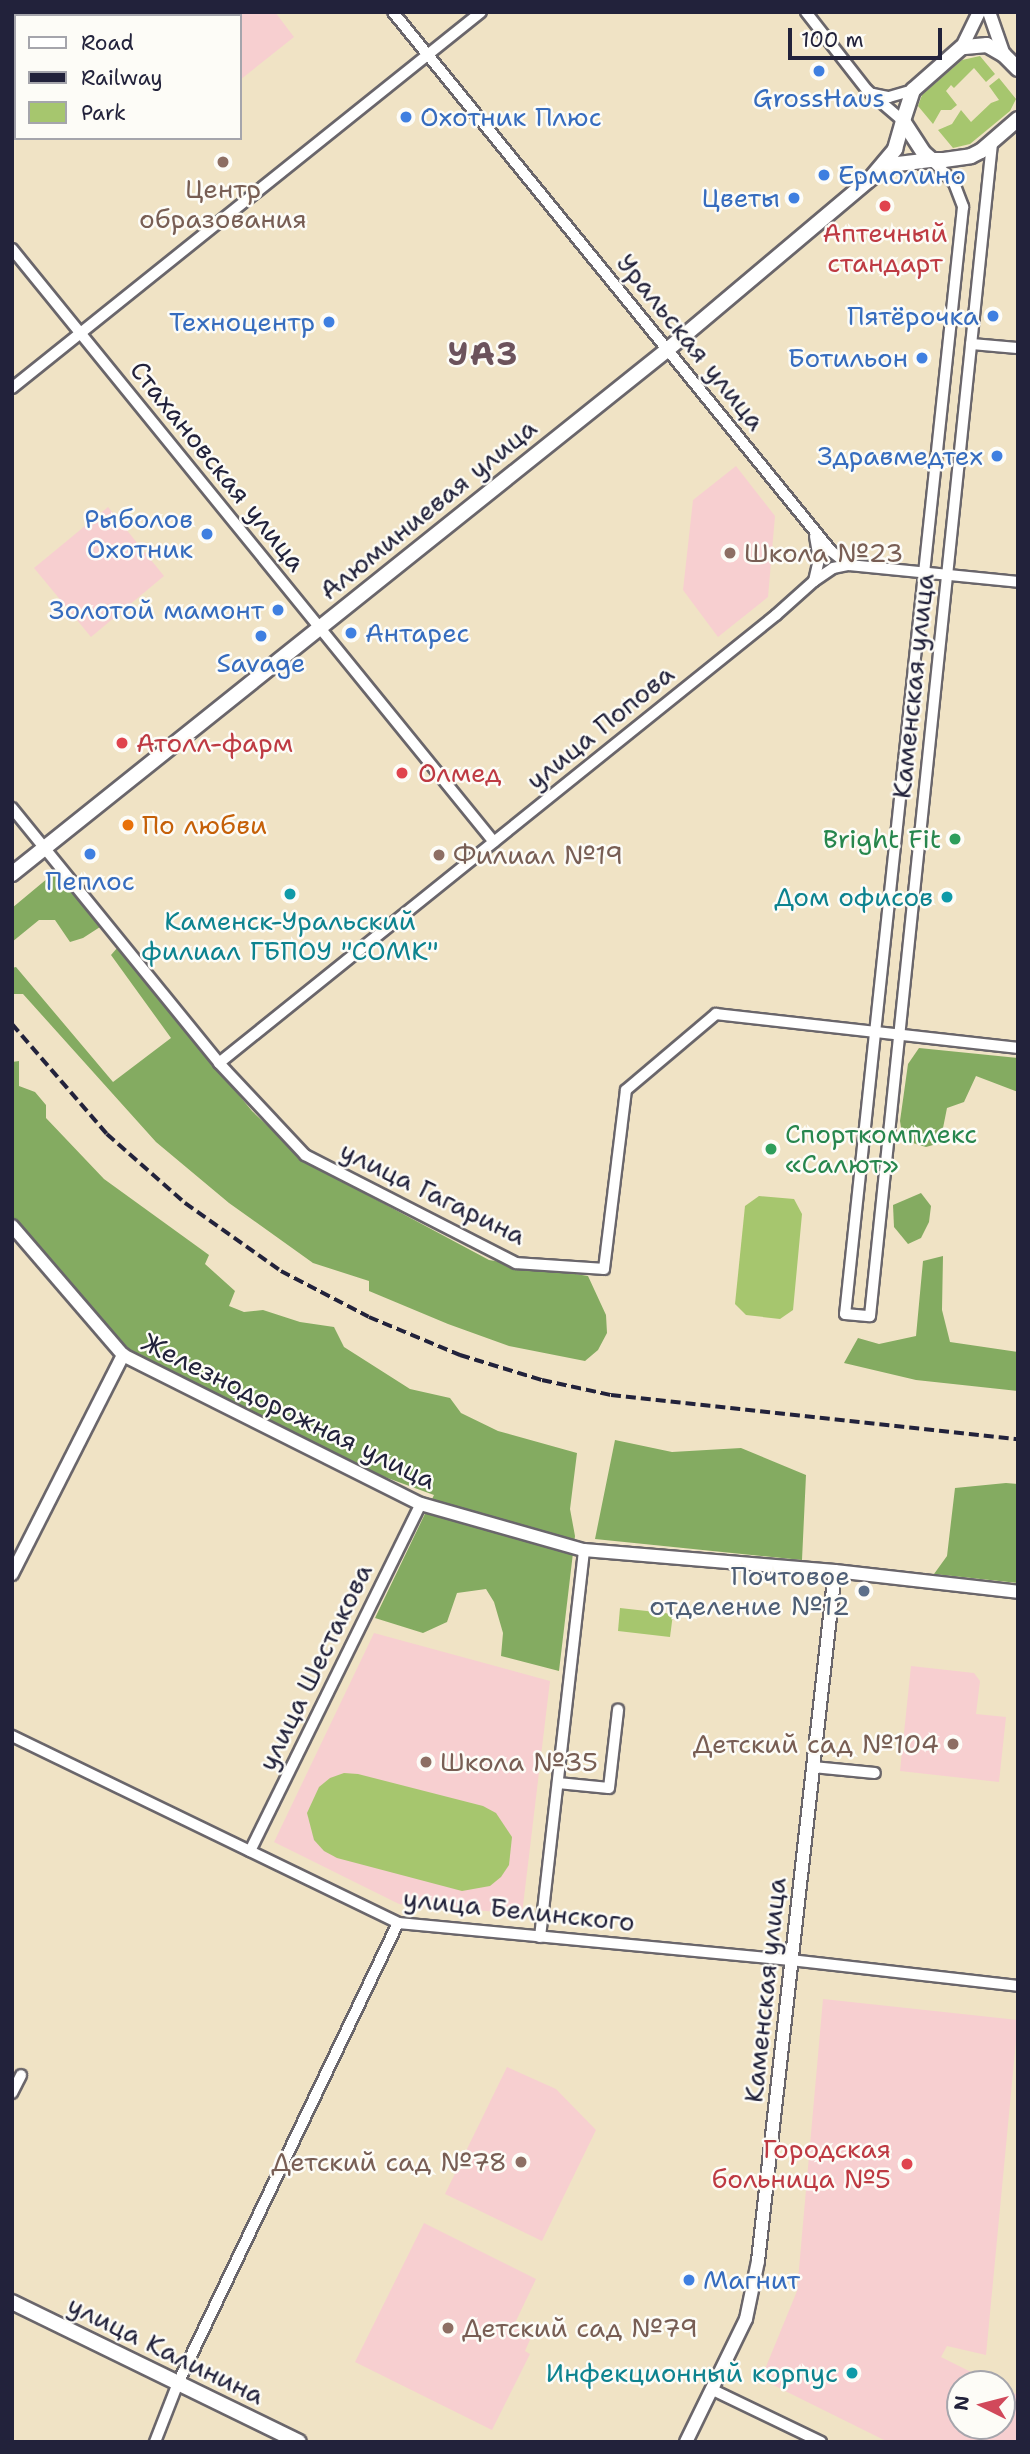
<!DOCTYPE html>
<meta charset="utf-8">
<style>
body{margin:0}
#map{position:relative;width:1030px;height:2454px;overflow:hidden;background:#f0e3c5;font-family:"Shantell Sans",sans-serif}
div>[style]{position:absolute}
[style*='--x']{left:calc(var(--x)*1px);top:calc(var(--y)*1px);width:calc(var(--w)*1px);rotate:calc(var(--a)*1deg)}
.built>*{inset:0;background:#f7cfd0}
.green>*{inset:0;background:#a6c66e}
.forest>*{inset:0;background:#84ab61}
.roads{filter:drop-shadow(2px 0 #6a666b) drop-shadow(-2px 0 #6a666b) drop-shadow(0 2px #6a666b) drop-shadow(0 -2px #6a666b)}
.minor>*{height:10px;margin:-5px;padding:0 5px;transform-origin:5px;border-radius:5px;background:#fff}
.tertiary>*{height:12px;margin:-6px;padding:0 6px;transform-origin:6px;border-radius:6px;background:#fff}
.secondary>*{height:14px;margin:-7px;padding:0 7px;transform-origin:7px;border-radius:7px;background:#fff}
.rail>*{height:3.5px;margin-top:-1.75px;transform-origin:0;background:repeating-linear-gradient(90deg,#22223b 0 10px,transparent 0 15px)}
.dots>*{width:19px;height:19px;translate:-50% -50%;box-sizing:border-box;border:4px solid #fdfcf7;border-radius:50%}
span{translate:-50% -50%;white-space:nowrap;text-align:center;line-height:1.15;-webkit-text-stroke:5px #fdfcf7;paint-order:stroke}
.shop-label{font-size:26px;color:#366cbe}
.left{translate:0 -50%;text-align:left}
.right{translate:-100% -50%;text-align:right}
.education-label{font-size:26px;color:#785e54}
.health-label{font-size:26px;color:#be3a42}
.street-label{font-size:26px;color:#22223b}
.food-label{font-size:26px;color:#c56008}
.leisure-label{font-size:26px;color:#27864d}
.culture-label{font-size:26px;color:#0d838f}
.service-label{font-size:26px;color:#4e5e75}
.district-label{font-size:33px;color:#6c535c;font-weight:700;letter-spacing:2px}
.frame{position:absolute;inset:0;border:14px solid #22223b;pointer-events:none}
.legend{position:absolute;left:14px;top:14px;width:228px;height:126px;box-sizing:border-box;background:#fdfcf7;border:2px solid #a5a5ac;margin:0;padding:9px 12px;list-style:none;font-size:21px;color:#22223b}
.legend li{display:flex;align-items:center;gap:14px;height:35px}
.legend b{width:35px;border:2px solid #a5a5ac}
.north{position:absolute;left:946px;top:2370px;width:70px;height:70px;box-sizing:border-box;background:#fdfcf7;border:2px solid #a5a5ac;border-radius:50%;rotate:276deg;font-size:19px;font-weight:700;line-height:28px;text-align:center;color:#22223b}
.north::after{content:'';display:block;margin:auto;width:24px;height:32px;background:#d1495b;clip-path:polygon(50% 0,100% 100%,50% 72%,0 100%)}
.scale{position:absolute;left:788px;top:28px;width:154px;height:32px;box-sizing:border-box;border:4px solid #22223b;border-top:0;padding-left:9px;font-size:21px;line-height:24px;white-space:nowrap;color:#22223b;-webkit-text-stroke:5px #fdfcf7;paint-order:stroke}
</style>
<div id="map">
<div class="built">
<i style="clip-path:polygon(159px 12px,275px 12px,294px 37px,240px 80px,240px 16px,156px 16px)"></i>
<i style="clip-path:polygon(736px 466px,775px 516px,768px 597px,718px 637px,683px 590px,693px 500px)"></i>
<i style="clip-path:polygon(108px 507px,164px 576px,91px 637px,34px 568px)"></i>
<i style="clip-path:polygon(374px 1633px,550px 1681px,522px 1914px,399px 1904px,274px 1842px)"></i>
<i style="clip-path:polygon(911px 1666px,974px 1673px,980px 1681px,976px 1714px,1006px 1717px,999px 1782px,900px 1771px)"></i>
<i style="clip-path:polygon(823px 1999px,1018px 2020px,986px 2355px,947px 2346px,941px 2357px,995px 2384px,960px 2384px,960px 2426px,1002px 2426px,1002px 2387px,1018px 2395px,1018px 2442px,888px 2442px,761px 2379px,797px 2291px)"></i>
<i style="clip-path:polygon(507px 2067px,556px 2089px,596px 2130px,542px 2241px,445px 2194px)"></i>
<i style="clip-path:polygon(424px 2223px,536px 2279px,515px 2323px,533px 2333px,525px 2351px,530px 2354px,492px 2430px,355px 2362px)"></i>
</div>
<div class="green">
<i style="clip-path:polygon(980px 56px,995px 74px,986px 82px,974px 68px,954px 88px,951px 85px,946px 91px,957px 105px,951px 110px,941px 110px,933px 124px,918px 106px,922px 95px,962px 60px)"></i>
<i style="clip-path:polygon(999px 78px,1016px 99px,1010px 111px,970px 144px,953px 148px,938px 130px,952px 124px,961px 110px,971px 122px,991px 103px,999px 100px,989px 86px)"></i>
<i style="clip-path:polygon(759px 1196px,794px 1199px,802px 1214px,793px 1310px,780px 1319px,746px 1315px,735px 1304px,745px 1206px)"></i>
<i style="clip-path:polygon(620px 1608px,673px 1614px,670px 1637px,618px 1631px)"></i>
<i style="clip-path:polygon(344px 1773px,358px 1774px,483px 1806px,496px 1813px,512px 1837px,509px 1865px,501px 1877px,490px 1886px,462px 1891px,337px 1858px,324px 1851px,314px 1840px,307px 1813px,319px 1787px,330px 1778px)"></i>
</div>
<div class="forest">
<i style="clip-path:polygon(54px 873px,64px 879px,100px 927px,83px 938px,70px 942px,55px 920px,39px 920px,12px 942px,12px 908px)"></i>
<i style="clip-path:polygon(118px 947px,252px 1111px,306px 1162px,489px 1260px,588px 1276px,606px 1315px,607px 1333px,598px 1350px,585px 1361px,509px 1346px,448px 1324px,369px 1291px,369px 1281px,313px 1263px,229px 1203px,156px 1142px,23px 994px,12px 994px,12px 968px,16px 967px,113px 1082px,171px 1038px,111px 955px)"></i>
<i style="clip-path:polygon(919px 1048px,1018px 1058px,1018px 1092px,976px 1076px,964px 1102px,947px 1108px,940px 1143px,926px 1147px,903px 1140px,900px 1121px,908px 1064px)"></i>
<i style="clip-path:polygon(19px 1061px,19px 1086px,35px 1092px,46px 1105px,46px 1118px,104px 1179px,209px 1255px,205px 1264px,235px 1291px,229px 1306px,244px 1312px,263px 1310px,300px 1322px,334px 1327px,344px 1347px,410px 1389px,450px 1398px,461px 1413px,498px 1431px,577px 1453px,570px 1509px,575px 1536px,559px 1671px,501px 1656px,503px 1633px,494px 1602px,486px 1589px,457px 1593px,447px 1622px,423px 1633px,375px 1618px,434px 1495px,382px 1476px,127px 1349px,12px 1216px,12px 1062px)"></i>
<i style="clip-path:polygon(921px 1193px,931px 1206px,929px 1222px,921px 1238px,908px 1244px,894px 1227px,893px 1205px)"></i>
<i style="clip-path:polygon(943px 1256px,942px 1310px,950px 1342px,1018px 1352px,1018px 1391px,916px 1380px,844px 1363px,858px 1338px,879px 1344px,916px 1336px,923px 1261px)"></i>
<i style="clip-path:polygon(615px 1440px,672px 1452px,741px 1448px,806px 1475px,802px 1560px,595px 1539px)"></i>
<i style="clip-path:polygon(1006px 1483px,1018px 1484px,1018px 1583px,934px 1574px,947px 1556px,955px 1488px)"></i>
</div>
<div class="roads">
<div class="minor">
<i style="--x:393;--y:12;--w:695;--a:50.9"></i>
<i style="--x:831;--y:551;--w:23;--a:38"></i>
<i style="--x:849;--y:565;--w:170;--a:5.7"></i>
<i style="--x:806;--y:12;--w:99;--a:52"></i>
<i style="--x:867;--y:90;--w:48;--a:40.7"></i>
<i style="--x:39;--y:16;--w:5;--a:-53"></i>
<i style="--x:12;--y:52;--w:6;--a:-45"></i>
<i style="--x:873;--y:94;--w:16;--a:11"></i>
<i style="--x:889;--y:97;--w:25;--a:-16"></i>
<i style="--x:932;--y:160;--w:32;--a:46"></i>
<i style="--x:954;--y:183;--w:26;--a:69"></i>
<i style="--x:963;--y:207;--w:1113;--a:96.08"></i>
<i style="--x:845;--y:1314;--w:25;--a:5"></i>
<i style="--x:870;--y:1316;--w:1178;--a:-84.06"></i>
<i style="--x:12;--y:249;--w:764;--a:50.9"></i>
<i style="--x:971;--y:344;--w:47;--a:4.9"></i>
<i style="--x:12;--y:388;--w:601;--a:-38.72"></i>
<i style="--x:814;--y:581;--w:23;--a:-77"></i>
<i style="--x:819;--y:559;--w:23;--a:-100"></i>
<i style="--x:12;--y:808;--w:328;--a:50.9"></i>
<i style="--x:219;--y:1063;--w:126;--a:46.9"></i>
<i style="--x:305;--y:1155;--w:237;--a:27.1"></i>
<i style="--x:516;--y:1263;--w:88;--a:3.9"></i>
<i style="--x:604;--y:1269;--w:180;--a:-83"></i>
<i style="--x:626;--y:1090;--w:118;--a:-40.2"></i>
<i style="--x:716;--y:1014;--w:304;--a:6.4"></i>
<i style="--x:219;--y:1063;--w:715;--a:-38.81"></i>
<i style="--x:776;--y:615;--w:51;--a:-41.8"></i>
<i style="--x:814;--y:581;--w:23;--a:-34"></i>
<i style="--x:833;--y:568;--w:16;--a:-11"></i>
<i style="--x:12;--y:1736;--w:429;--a:25.8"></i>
<i style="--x:398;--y:1923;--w:395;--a:5.4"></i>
<i style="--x:791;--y:1960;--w:228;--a:6.5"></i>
<i style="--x:813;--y:1767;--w:62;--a:5.5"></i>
<i style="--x:558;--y:1783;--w:51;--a:5.6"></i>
<i style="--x:609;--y:1788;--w:79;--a:-83.4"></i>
<i style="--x:250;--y:1851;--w:387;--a:-63.8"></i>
<i style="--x:540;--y:1937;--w:389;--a:-83.5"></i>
<i style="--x:12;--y:2093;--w:20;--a:-63"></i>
<i style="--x:713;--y:2390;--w:120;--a:25.7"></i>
<i style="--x:155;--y:2442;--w:63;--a:-68.7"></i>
<i style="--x:178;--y:2383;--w:510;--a:-64.44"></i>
</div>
<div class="tertiary">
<i style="--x:989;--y:12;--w:46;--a:70.8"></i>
<i style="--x:962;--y:47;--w:39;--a:-64"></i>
<i style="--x:12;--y:1226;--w:170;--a:49.3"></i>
<i style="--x:123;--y:1355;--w:333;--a:26.6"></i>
<i style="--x:421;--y:1504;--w:169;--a:15.8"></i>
<i style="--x:584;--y:1550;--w:252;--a:4.8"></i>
<i style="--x:835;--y:1571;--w:184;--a:6.5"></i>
<i style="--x:12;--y:1574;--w:246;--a:-63.1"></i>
<i style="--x:686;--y:2442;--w:137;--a:-64"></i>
<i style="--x:746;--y:2319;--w:59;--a:-78.3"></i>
<i style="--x:758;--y:2261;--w:694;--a:-83.63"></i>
</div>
<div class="secondary">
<i style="--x:1018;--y:69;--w:20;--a:-135"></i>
<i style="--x:1004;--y:55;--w:20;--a:-150"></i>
<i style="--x:987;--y:45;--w:25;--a:175"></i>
<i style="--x:962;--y:47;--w:65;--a:138.7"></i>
<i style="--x:913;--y:90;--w:33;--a:108"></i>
<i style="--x:903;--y:121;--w:38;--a:57"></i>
<i style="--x:924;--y:153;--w:11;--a:41"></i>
<i style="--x:932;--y:160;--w:12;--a:0"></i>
<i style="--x:944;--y:160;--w:27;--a:-8"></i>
<i style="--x:971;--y:156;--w:11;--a:-27"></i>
<i style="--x:981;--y:151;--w:49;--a:-40.9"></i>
<i style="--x:878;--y:174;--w:22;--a:-27"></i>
<i style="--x:898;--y:164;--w:34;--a:-7"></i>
<i style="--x:12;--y:874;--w:839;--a:-38.66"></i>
<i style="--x:667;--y:350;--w:267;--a:-40.1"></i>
<i style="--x:871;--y:178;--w:38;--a:-50"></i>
<i style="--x:895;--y:149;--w:29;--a:-74"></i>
<i style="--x:12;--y:2302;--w:319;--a:26"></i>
</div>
</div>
<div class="rail">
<i style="--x:12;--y:1024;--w:145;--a:49.2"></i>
<i style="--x:107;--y:1134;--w:104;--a:41.5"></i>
<i style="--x:185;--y:1203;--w:118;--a:35.3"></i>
<i style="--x:281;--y:1271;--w:99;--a:27.6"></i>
<i style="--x:369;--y:1317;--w:99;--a:22.7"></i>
<i style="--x:460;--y:1355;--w:86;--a:17"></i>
<i style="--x:542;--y:1380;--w:71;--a:12.3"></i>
<i style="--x:611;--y:1395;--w:409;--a:6.2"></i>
</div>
<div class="dots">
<i style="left:819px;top:71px;background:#3f7fe0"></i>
<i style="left:406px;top:117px;background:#3f7fe0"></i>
<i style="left:223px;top:162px;background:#8d6e63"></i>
<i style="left:824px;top:175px;background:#3f7fe0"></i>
<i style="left:794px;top:198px;background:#3f7fe0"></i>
<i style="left:885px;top:206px;background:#e0444e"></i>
<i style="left:993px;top:316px;background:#3f7fe0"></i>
<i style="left:329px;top:322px;background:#3f7fe0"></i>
<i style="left:922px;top:358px;background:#3f7fe0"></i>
<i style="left:997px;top:456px;background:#3f7fe0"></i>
<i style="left:207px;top:534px;background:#3f7fe0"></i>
<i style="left:730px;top:553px;background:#8d6e63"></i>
<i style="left:278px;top:610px;background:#3f7fe0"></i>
<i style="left:351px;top:633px;background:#3f7fe0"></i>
<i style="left:261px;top:636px;background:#3f7fe0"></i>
<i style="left:122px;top:743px;background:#e0444e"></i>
<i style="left:402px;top:773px;background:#e0444e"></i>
<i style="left:128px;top:825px;background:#e8710a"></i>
<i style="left:955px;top:839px;background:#2e9e5b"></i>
<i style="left:90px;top:854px;background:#3f7fe0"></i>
<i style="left:439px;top:855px;background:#8d6e63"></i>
<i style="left:290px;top:894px;background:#0f9aa8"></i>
<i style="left:947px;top:897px;background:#0f9aa8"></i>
<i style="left:771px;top:1149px;background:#2e9e5b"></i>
<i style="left:864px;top:1591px;background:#5c6f8a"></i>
<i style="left:953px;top:1744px;background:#8d6e63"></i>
<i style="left:426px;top:1762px;background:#8d6e63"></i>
<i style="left:521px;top:2162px;background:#8d6e63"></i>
<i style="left:907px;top:2164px;background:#e0444e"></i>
<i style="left:689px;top:2280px;background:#3f7fe0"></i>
<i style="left:448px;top:2328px;background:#8d6e63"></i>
<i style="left:852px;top:2373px;background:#0f9aa8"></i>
</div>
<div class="shop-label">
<span style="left:819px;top:98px">GrossHaus</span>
<span class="left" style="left:420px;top:117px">Охотник Плюс</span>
<span class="left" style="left:838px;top:175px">Ермолино</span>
<span class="right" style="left:780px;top:198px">Цветы</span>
<span class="right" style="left:979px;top:316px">Пятёрочка</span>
<span class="right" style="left:315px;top:322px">Техноцентр</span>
<span class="right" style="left:908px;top:358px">Ботильон</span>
<span class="right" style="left:983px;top:456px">Здравмедтех</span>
<span class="right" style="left:193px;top:534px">Рыболов<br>Охотник</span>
<span class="right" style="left:264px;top:610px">Золотой мамонт</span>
<span class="left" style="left:365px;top:633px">Антарес</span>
<span style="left:261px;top:663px">Savage</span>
<span style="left:90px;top:881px">Пеплос</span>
<span class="left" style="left:703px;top:2280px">Магнит</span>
</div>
<div class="education-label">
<span style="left:223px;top:204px">Центр<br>образования</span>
<span class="left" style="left:744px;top:553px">Школа №23</span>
<span class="left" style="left:453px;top:855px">Филиал №19</span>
<span class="right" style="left:939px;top:1744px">Детский сад №104</span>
<span class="left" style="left:440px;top:1762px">Школа №35</span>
<span class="right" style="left:507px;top:2162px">Детский сад №78</span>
<span class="left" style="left:462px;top:2328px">Детский сад №79</span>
</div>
<div class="health-label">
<span style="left:885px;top:248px">Аптечный<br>стандарт</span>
<span class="left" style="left:136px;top:743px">Атолл-фарм</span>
<span class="left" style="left:418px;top:773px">Олмед</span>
<span class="right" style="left:891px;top:2164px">Городская<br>больница №5</span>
</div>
<div class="street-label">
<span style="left:691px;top:342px;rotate:51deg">Уральская улица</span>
<span style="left:218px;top:466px;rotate:51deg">Стахановская улица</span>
<span style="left:428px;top:509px;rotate:-39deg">Алюминиевая улица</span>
<span style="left:913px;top:686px;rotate:-84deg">Каменская улица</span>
<span style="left:600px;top:727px;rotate:-39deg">улица Попова</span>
<span style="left:433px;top:1193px;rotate:26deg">улица Гагарина</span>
<span style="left:289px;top:1411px;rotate:26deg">Железнодорожная улица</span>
<span style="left:315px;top:1667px;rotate:-64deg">улица Шестакова</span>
<span style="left:519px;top:1910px;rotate:6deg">улица Белинского</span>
<span style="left:765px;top:1990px;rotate:-84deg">Каменская улица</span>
<span style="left:166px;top:2350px;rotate:26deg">улица Калинина</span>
</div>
<div class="food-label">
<span class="left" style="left:142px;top:825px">По любви</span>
</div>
<div class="leisure-label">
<span class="right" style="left:941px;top:839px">Bright Fit</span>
<span class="left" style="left:785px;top:1149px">Спорткомплекс<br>«Салют»</span>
</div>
<div class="culture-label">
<span class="right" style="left:933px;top:897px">Дом офисов</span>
<span style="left:290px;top:936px">Каменск-Уральский<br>филиал ГБПОУ "СОМК"</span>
<span class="right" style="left:838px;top:2373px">Инфекционный корпус</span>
</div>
<div class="service-label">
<span class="right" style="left:850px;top:1591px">Почтовое<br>отделение №12</span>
</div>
<div class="district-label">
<span style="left:483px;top:354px">УАЗ</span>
</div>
<div class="frame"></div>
<ul class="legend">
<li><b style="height:9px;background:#fff"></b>Road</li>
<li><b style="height:9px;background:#22223b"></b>Railway</li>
<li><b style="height:19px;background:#a6c66e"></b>Park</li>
</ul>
<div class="north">N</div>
<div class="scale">100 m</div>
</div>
